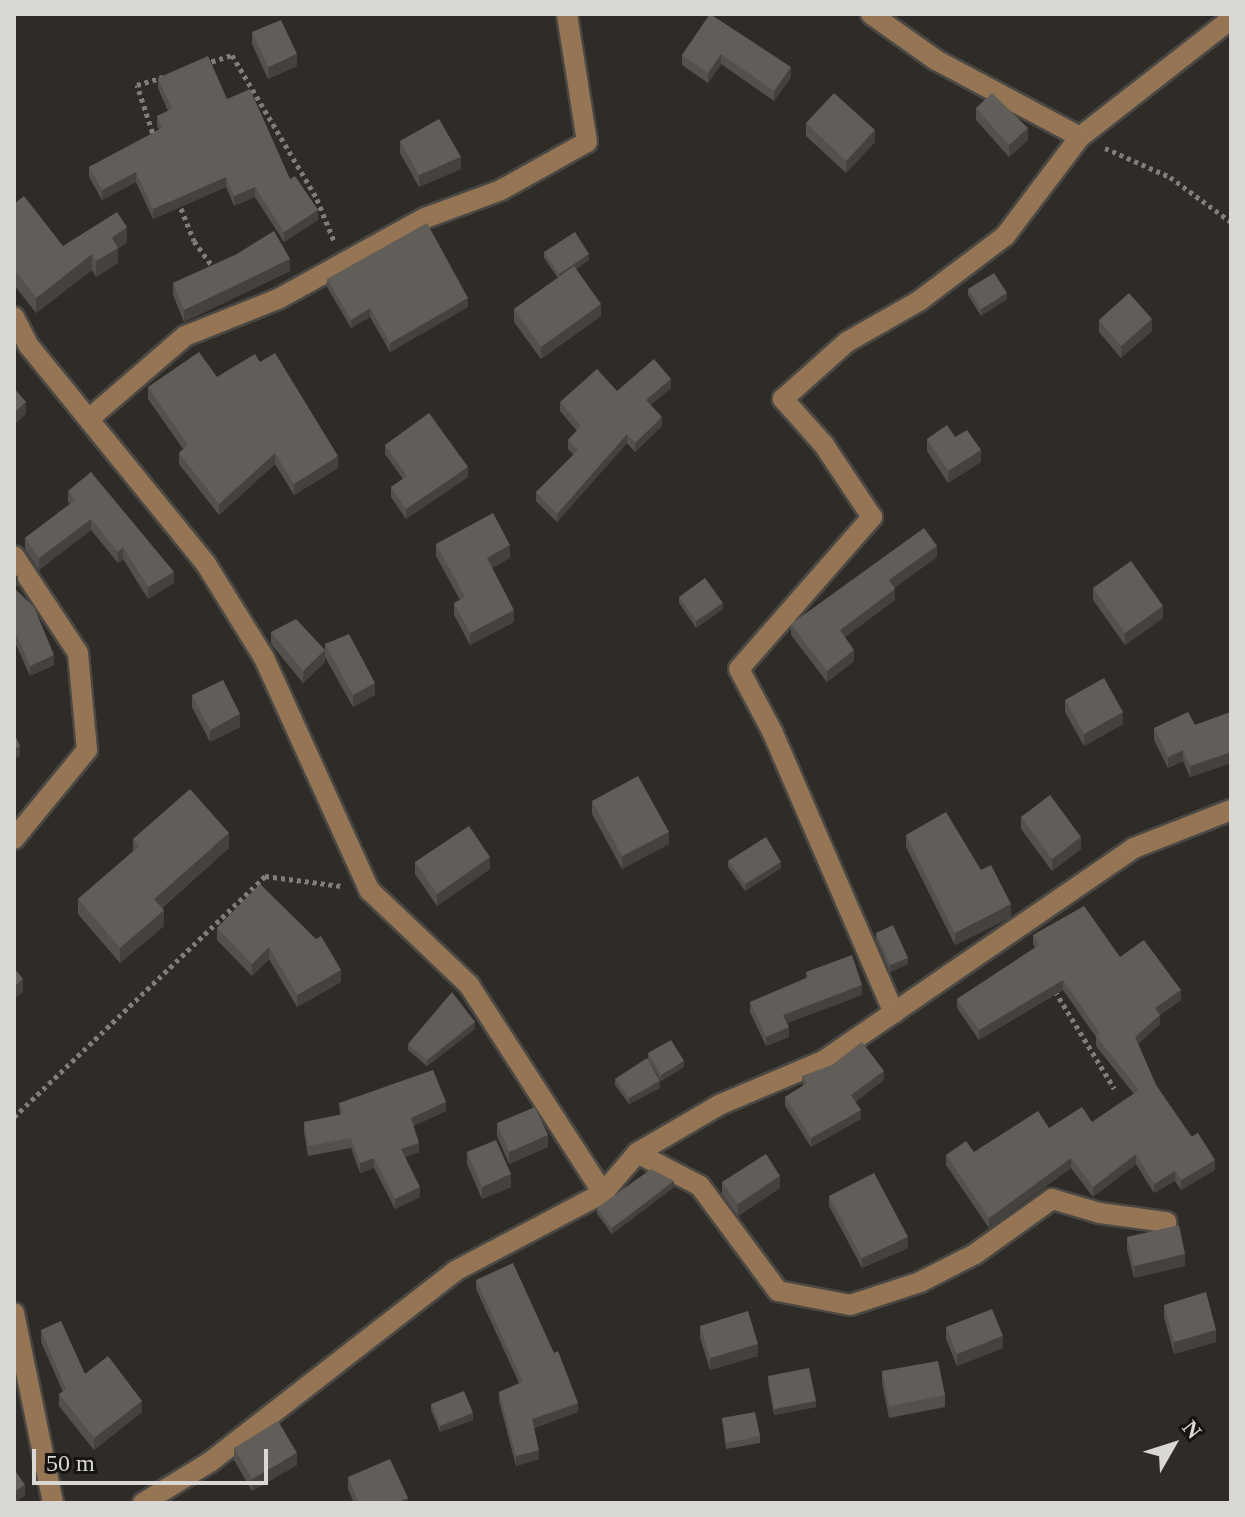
<!DOCTYPE html>
<style>
body{margin:0}
#map{position:relative;width:1245px;height:1517px;overflow:hidden;background:#2f2c28;font-family:"Times New Roman",serif}
div>[style]{position:absolute}
[style*='--x']{left:calc(var(--x)*1px);top:calc(var(--y)*1px);width:calc(var(--w)*1px);rotate:calc(var(--a)*1deg)}
.path>*{height:5px;margin-top:-2.5px;transform-origin:0;background:repeating-linear-gradient(90deg,#807d7a 0 4px,transparent 0 8px)}
.roads{filter:drop-shadow(2px 0 #4a4844) drop-shadow(-2px 0 #4a4844) drop-shadow(0 2px #4a4844) drop-shadow(0 -2px #4a4844)}
.minor>*{height:20px;margin:-10px;padding:0 10px;transform-origin:10px;border-radius:10px;background:#957553}
.wall>*{inset:0;background:#53504d}
.shaded-wall>*{inset:0;background:#44413e}
.building>*{inset:0;background:#615d59}
span{translate:-50% -50%;white-space:nowrap;text-align:center;line-height:1.15;-webkit-text-stroke:7px #161413;paint-order:stroke}
.frame{position:absolute;inset:0;border:16px solid #dad8d5;pointer-events:none}
.north{position:absolute;left:1133px;top:1405px;width:80px;height:80px;-webkit-text-stroke:6px #161413;paint-order:stroke;rotate:51deg;font-size:22px;font-weight:700;line-height:32px;text-align:center;color:#dad8d5}
.north::after{content:'';display:block;margin:auto;width:28px;height:36px;background:#dad8d5;clip-path:polygon(50% 0,100% 100%,50% 72%,0 100%)}
.scale{position:absolute;left:32px;top:1449px;width:236px;height:36px;box-sizing:border-box;border:4px solid #dad8d5;border-top:0;padding-left:10px;font-size:24px;line-height:28px;white-space:nowrap;color:#dad8d5;-webkit-text-stroke:6px #161413;paint-order:stroke}
</style>
<div id="map">
<div class="path">
<i style="--x:204;--y:64;--w:29;--a:-18"></i>
<i style="--x:232;--y:55;--w:167;--a:59.4"></i>
<i style="--x:317;--y:199;--w:45;--a:68"></i>
<i style="--x:155;--y:140;--w:58;--a:-108.1"></i>
<i style="--x:137;--y:85;--w:28;--a:-17"></i>
<i style="--x:1105;--y:148;--w:71;--a:24"></i>
<i style="--x:1170;--y:177;--w:76;--a:36.4"></i>
<i style="--x:178;--y:201;--w:43;--a:68.2"></i>
<i style="--x:194;--y:241;--w:36;--a:54"></i>
<i style="--x:1055;--y:991;--w:114;--a:58.7"></i>
<i style="--x:14;--y:1117;--w:348;--a:-43.8"></i>
<i style="--x:265;--y:876;--w:77;--a:7.5"></i>
</div>
<div class="roads">
<div class="minor">
<i style="--x:871;--y:14;--w:80;--a:35.3"></i>
<i style="--x:936;--y:60;--w:163;--a:28.1"></i>
<i style="--x:1080;--y:137;--w:192;--a:-38"></i>
<i style="--x:14;--y:317;--w:33;--a:63"></i>
<i style="--x:29;--y:346;--w:281;--a:50.9"></i>
<i style="--x:206;--y:564;--w:110;--a:58.3"></i>
<i style="--x:264;--y:658;--w:255;--a:65.6"></i>
<i style="--x:369;--y:890;--w:138;--a:43.5"></i>
<i style="--x:469;--y:985;--w:247;--a:57.2"></i>
<i style="--x:90;--y:418;--w:125;--a:-40.8"></i>
<i style="--x:185;--y:336;--w:100;--a:-21.7"></i>
<i style="--x:278;--y:299;--w:168;--a:-28.9"></i>
<i style="--x:425;--y:218;--w:81;--a:-20.2"></i>
<i style="--x:501;--y:190;--w:98;--a:-29.2"></i>
<i style="--x:587;--y:142;--w:130;--a:-98.9"></i>
<i style="--x:14;--y:556;--w:116;--a:56.6"></i>
<i style="--x:78;--y:653;--w:97;--a:84.7"></i>
<i style="--x:87;--y:750;--w:115;--a:129.4"></i>
<i style="--x:894;--y:1013;--w:305;--a:-113.4"></i>
<i style="--x:773;--y:733;--w:72;--a:-118"></i>
<i style="--x:739;--y:669;--w:202;--a:-48.8"></i>
<i style="--x:872;--y:517;--w:87;--a:-123.7"></i>
<i style="--x:824;--y:445;--w:62;--a:-131.7"></i>
<i style="--x:783;--y:399;--w:86;--a:-41.7"></i>
<i style="--x:847;--y:342;--w:83;--a:-29.7"></i>
<i style="--x:919;--y:301;--w:108;--a:-37.1"></i>
<i style="--x:1005;--y:236;--w:124;--a:-52.9"></i>
<i style="--x:637;--y:1153;--w:71;--a:27.6"></i>
<i style="--x:700;--y:1186;--w:131;--a:53.4"></i>
<i style="--x:778;--y:1291;--w:73;--a:11"></i>
<i style="--x:850;--y:1305;--w:74;--a:-18.2"></i>
<i style="--x:920;--y:1282;--w:62;--a:-27"></i>
<i style="--x:975;--y:1254;--w:95;--a:-35.5"></i>
<i style="--x:1052;--y:1199;--w:50;--a:16.3"></i>
<i style="--x:1100;--y:1213;--w:67;--a:7.8"></i>
<i style="--x:14;--y:1313;--w:194;--a:78.4"></i>
<i style="--x:143;--y:1503;--w:79;--a:-31.5"></i>
<i style="--x:210;--y:1462;--w:311;--a:-37.9"></i>
<i style="--x:455;--y:1271;--w:167;--a:-27.8"></i>
<i style="--x:603;--y:1193;--w:52;--a:-49.6"></i>
<i style="--x:637;--y:1153;--w:95;--a:-30.3"></i>
<i style="--x:719;--y:1105;--w:113;--a:-22.9"></i>
<i style="--x:823;--y:1061;--w:377;--a:-34.4"></i>
<i style="--x:1134;--y:848;--w:104;--a:-21.4"></i>
</div>
</div>
<div class="wall">
<i style="clip-path:polygon(710px 14px,791px 77px,774px 101px,721px 64px,708px 83px,682px 65px,682px 55px)"></i>
<i style="clip-path:polygon(252px 32px,297px 66px,268px 79px,252px 44px)"></i>
<i style="clip-path:polygon(158px 78px,227px 99px,290px 179px,318px 220px,284px 242px,255px 197px,234px 206px,226px 187px,153px 219px,136px 182px,102px 200px,89px 177px,89px 167px,159px 130px,157px 126px,157px 116px,168px 111px,158px 88px)"></i>
<i style="clip-path:polygon(976px 108px,1028px 140px,1009px 157px,976px 120px)"></i>
<i style="clip-path:polygon(806px 123px,875px 142px,846px 173px,806px 136px)"></i>
<i style="clip-path:polygon(400px 141px,461px 169px,419px 187px,400px 153px)"></i>
<i style="clip-path:polygon(14px 204px,63px 246px,127px 242px,118px 249px,118px 263px,96px 277px,92px 270px,36px 313px,14px 285px)"></i>
<i style="clip-path:polygon(544px 252px,589px 260px,576px 269px,601px 316px,541px 359px,514px 322px,514px 309px,558px 278px,544px 258px)"></i>
<i style="clip-path:polygon(235px 255px,290px 271px,184px 322px,173px 295px,173px 283px)"></i>
<i style="clip-path:polygon(327px 279px,468px 307px,390px 352px,370px 317px,351px 328px,327px 287px)"></i>
<i style="clip-path:polygon(968px 289px,1007px 299px,981px 316px,968px 295px)"></i>
<i style="clip-path:polygon(1099px 320px,1152px 331px,1121px 358px,1099px 332px)"></i>
<i style="clip-path:polygon(260px 362px,338px 468px,294px 495px,275px 464px,219px 515px,179px 464px,179px 453px,183px 449px,148px 399px,148px 387px,217px 377px)"></i>
<i style="clip-path:polygon(671px 388px,650px 405px,662px 426px,635px 452px,627px 443px,557px 522px,536px 501px,536px 492px,574px 455px,568px 449px,568px 440px,577px 431px,560px 411px,560px 402px,617px 391px)"></i>
<i style="clip-path:polygon(955px 437px,981px 462px,948px 483px,927px 451px,927px 439px)"></i>
<i style="clip-path:polygon(385px 445px,468px 477px,406px 519px,391px 497px,391px 487px,403px 479px,385px 454px)"></i>
<i style="clip-path:polygon(68px 491px,174px 583px,148px 599px,123px 559px,118px 563px,91px 530px,39px 570px,25px 549px,25px 538px,70px 504px,68px 502px)"></i>
<i style="clip-path:polygon(436px 544px,510px 558px,492px 568px,514px 622px,470px 645px,454px 615px,454px 603px,460px 600px,436px 556px)"></i>
<i style="clip-path:polygon(937px 557px,894px 588px,895px 600px,845px 637px,854px 661px,827px 682px,791px 635px,791px 624px)"></i>
<i style="clip-path:polygon(14px 570px,18px 585px,14px 588px,54px 665px,30px 676px,14px 640px)"></i>
<i style="clip-path:polygon(1093px 588px,1163px 618px,1125px 645px,1093px 600px)"></i>
<i style="clip-path:polygon(679px 597px,723px 609px,696px 628px,679px 603px)"></i>
<i style="clip-path:polygon(271px 632px,325px 662px,303px 683px,271px 644px)"></i>
<i style="clip-path:polygon(325px 644px,375px 695px,353px 707px,325px 657px)"></i>
<i style="clip-path:polygon(192px 695px,240px 727px,210px 742px,192px 707px)"></i>
<i style="clip-path:polygon(1065px 700px,1123px 724px,1084px 746px,1065px 712px)"></i>
<i style="clip-path:polygon(1231px 712px,1231px 763px,1190px 777px,1183px 761px,1168px 768px,1154px 740px,1154px 728px,1195px 725px)"></i>
<i style="clip-path:polygon(592px 801px,669px 844px,622px 869px,592px 814px)"></i>
<i style="clip-path:polygon(1021px 817px,1081px 849px,1052px 871px,1021px 829px)"></i>
<i style="clip-path:polygon(906px 835px,981px 870px,1011px 917px,955px 945px,906px 847px)"></i>
<i style="clip-path:polygon(133px 839px,229px 848px,162px 908px,164px 926px,120px 963px,78px 914px,78px 899px,133px 852px)"></i>
<i style="clip-path:polygon(728px 861px,781px 868px,745px 891px,728px 867px)"></i>
<i style="clip-path:polygon(415px 862px,490px 869px,437px 906px,415px 874px)"></i>
<i style="clip-path:polygon(260px 884px,341px 982px,297px 1007px,269px 959px,252px 976px,217px 940px,217px 928px)"></i>
<i style="clip-path:polygon(876px 933px,908px 964px,890px 972px,876px 939px)"></i>
<i style="clip-path:polygon(1033px 935px,1120px 957px,1181px 1000px,1160px 1015px,1160px 1024px,1138px 1044px,1156px 1085px,1215px 1170px,1181px 1190px,1175px 1181px,1154px 1193px,1136px 1164px,1093px 1197px,1071px 1168px,989px 1228px,946px 1165px,946px 1155px,974px 1152px,1049px 1128px,1092px 1122px,1134px 1094px,1096px 1046px,1096px 1037px,1063px 990px,979px 1040px,957px 1008px,957px 999px,1035px 948px,1033px 944px)"></i>
<i style="clip-path:polygon(806px 972px,862px 995px,787px 1023px,789px 1037px,766px 1046px,750px 1012px,750px 1002px,806px 978px)"></i>
<i style="clip-path:polygon(475px 1029px,427px 1066px,408px 1050px,408px 1044px)"></i>
<i style="clip-path:polygon(648px 1053px,684px 1067px,661px 1081px,648px 1060px)"></i>
<i style="clip-path:polygon(802px 1076px,884px 1080px,855px 1102px,861px 1119px,811px 1147px,785px 1106px,785px 1097px,803px 1086px)"></i>
<i style="clip-path:polygon(615px 1079px,660px 1088px,629px 1104px,615px 1085px)"></i>
<i style="clip-path:polygon(339px 1103px,446px 1111px,413px 1126px,419px 1152px,405px 1157px,420px 1197px,395px 1209px,374px 1168px,360px 1173px,351px 1148px,308px 1156px,304px 1132px,304px 1122px,340px 1115px)"></i>
<i style="clip-path:polygon(497px 1123px,548px 1147px,509px 1164px,497px 1136px)"></i>
<i style="clip-path:polygon(467px 1152px,511px 1187px,482px 1199px,467px 1164px)"></i>
<i style="clip-path:polygon(722px 1182px,780px 1188px,738px 1216px,722px 1194px)"></i>
<i style="clip-path:polygon(674px 1187px,612px 1234px,597px 1214px,597px 1208px)"></i>
<i style="clip-path:polygon(829px 1196px,908px 1248px,862px 1268px,829px 1206px)"></i>
<i style="clip-path:polygon(1127px 1237px,1185px 1266px,1134px 1278px,1127px 1249px)"></i>
<i style="clip-path:polygon(476px 1280px,554px 1353px,578px 1412px,534px 1428px,539px 1459px,516px 1466px,499px 1401px,499px 1392px,519px 1383px,476px 1289px)"></i>
<i style="clip-path:polygon(1164px 1305px,1216px 1342px,1174px 1354px,1164px 1317px)"></i>
<i style="clip-path:polygon(700px 1326px,758px 1356px,710px 1370px,700px 1338px)"></i>
<i style="clip-path:polygon(946px 1327px,1003px 1348px,957px 1366px,946px 1339px)"></i>
<i style="clip-path:polygon(41px 1330px,85px 1374px,142px 1412px,94px 1450px,59px 1406px,59px 1394px,63px 1392px,41px 1342px)"></i>
<i style="clip-path:polygon(882px 1371px,945px 1395px,945px 1407px,889px 1418px,882px 1383px)"></i>
<i style="clip-path:polygon(768px 1376px,816px 1407px,774px 1415px,768px 1382px)"></i>
<i style="clip-path:polygon(431px 1404px,473px 1420px,440px 1432px,431px 1410px)"></i>
<i style="clip-path:polygon(722px 1418px,760px 1436px,760px 1443px,726px 1449px)"></i>
<i style="clip-path:polygon(234px 1448px,297px 1465px,252px 1491px,234px 1460px)"></i>
<i style="clip-path:polygon(348px 1477px,408px 1503px,354px 1503px,348px 1489px)"></i>
</div>
<div class="shaded-wall">
<i style="clip-path:polygon(297px 54px,297px 66px,268px 79px,268px 67px)"></i>
<i style="clip-path:polygon(721px 54px,721px 64px,708px 83px,708px 73px)"></i>
<i style="clip-path:polygon(791px 67px,791px 77px,774px 101px,774px 91px)"></i>
<i style="clip-path:polygon(1028px 128px,1028px 140px,1009px 157px,1009px 145px)"></i>
<i style="clip-path:polygon(875px 130px,875px 142px,846px 173px,846px 161px)"></i>
<i style="clip-path:polygon(461px 157px,461px 169px,419px 187px,419px 175px)"></i>
<i style="clip-path:polygon(136px 172px,136px 182px,102px 200px,102px 190px)"></i>
<i style="clip-path:polygon(226px 177px,226px 187px,153px 219px,153px 209px)"></i>
<i style="clip-path:polygon(255px 187px,255px 197px,234px 206px,234px 196px)"></i>
<i style="clip-path:polygon(318px 210px,318px 220px,284px 242px,284px 232px)"></i>
<i style="clip-path:polygon(127px 227px,127px 242px,118px 249px,118px 263px,96px 277px,96px 261px,112px 238px)"></i>
<i style="clip-path:polygon(92px 254px,92px 270px,36px 313px,36px 298px)"></i>
<i style="clip-path:polygon(589px 254px,589px 260px,559px 280px,559px 274px)"></i>
<i style="clip-path:polygon(290px 259px,290px 271px,184px 322px,184px 310px)"></i>
<i style="clip-path:polygon(1007px 293px,1007px 299px,981px 316px,981px 309px)"></i>
<i style="clip-path:polygon(468px 298px,468px 307px,390px 352px,390px 343px)"></i>
<i style="clip-path:polygon(601px 304px,601px 316px,541px 359px,541px 347px)"></i>
<i style="clip-path:polygon(370px 308px,370px 317px,351px 328px,351px 320px)"></i>
<i style="clip-path:polygon(1152px 319px,1152px 331px,1121px 358px,1121px 346px)"></i>
<i style="clip-path:polygon(671px 379px,671px 388px,646px 409px,646px 400px)"></i>
<i style="clip-path:polygon(26px 402px,26px 414px,14px 425px,14px 413px)"></i>
<i style="clip-path:polygon(662px 417px,662px 426px,635px 452px,635px 443px)"></i>
<i style="clip-path:polygon(627px 434px,627px 443px,557px 522px,557px 514px)"></i>
<i style="clip-path:polygon(981px 450px,981px 462px,948px 483px,948px 471px)"></i>
<i style="clip-path:polygon(275px 453px,275px 464px,219px 515px,219px 504px)"></i>
<i style="clip-path:polygon(338px 456px,338px 468px,294px 495px,294px 484px)"></i>
<i style="clip-path:polygon(468px 467px,468px 477px,406px 519px,406px 509px)"></i>
<i style="clip-path:polygon(91px 519px,91px 530px,39px 570px,39px 558px)"></i>
<i style="clip-path:polygon(510px 545px,510px 558px,487px 570px,487px 558px)"></i>
<i style="clip-path:polygon(937px 546px,937px 557px,889px 591px,889px 580px)"></i>
<i style="clip-path:polygon(123px 547px,123px 559px,118px 563px,118px 552px)"></i>
<i style="clip-path:polygon(174px 572px,174px 583px,148px 599px,148px 587px)"></i>
<i style="clip-path:polygon(18px 575px,18px 585px,14px 588px,14px 578px)"></i>
<i style="clip-path:polygon(895px 589px,895px 600px,840px 641px,840px 630px)"></i>
<i style="clip-path:polygon(723px 603px,723px 609px,696px 628px,696px 621px)"></i>
<i style="clip-path:polygon(1163px 606px,1163px 618px,1125px 645px,1125px 633px)"></i>
<i style="clip-path:polygon(514px 610px,514px 622px,470px 645px,470px 633px)"></i>
<i style="clip-path:polygon(325px 650px,325px 662px,303px 683px,303px 671px)"></i>
<i style="clip-path:polygon(854px 650px,854px 661px,827px 682px,827px 671px)"></i>
<i style="clip-path:polygon(54px 655px,54px 665px,30px 676px,30px 666px)"></i>
<i style="clip-path:polygon(375px 683px,375px 695px,353px 707px,353px 695px)"></i>
<i style="clip-path:polygon(1123px 712px,1123px 724px,1084px 746px,1084px 734px)"></i>
<i style="clip-path:polygon(240px 714px,240px 727px,210px 742px,210px 730px)"></i>
<i style="clip-path:polygon(20px 746px,20px 756px,14px 759px,14px 750px)"></i>
<i style="clip-path:polygon(1183px 750px,1183px 761px,1168px 768px,1168px 757px)"></i>
<i style="clip-path:polygon(1231px 752px,1231px 763px,1190px 777px,1190px 766px)"></i>
<i style="clip-path:polygon(669px 832px,669px 844px,622px 869px,622px 856px)"></i>
<i style="clip-path:polygon(229px 833px,229px 848px,154px 914px,154px 899px)"></i>
<i style="clip-path:polygon(1081px 837px,1081px 849px,1052px 871px,1052px 859px)"></i>
<i style="clip-path:polygon(490px 857px,490px 869px,437px 906px,437px 894px)"></i>
<i style="clip-path:polygon(781px 862px,781px 868px,745px 891px,745px 884px)"></i>
<i style="clip-path:polygon(1011px 904px,1011px 917px,955px 945px,955px 933px)"></i>
<i style="clip-path:polygon(164px 910px,164px 926px,120px 963px,120px 948px)"></i>
<i style="clip-path:polygon(269px 947px,269px 959px,252px 976px,252px 964px)"></i>
<i style="clip-path:polygon(908px 958px,908px 964px,890px 972px,890px 965px)"></i>
<i style="clip-path:polygon(341px 970px,341px 982px,297px 1007px,297px 995px)"></i>
<i style="clip-path:polygon(23px 979px,23px 992px,14px 999px,14px 987px)"></i>
<i style="clip-path:polygon(1063px 980px,1063px 990px,979px 1040px,979px 1030px)"></i>
<i style="clip-path:polygon(862px 985px,862px 995px,783px 1024px,783px 1015px)"></i>
<i style="clip-path:polygon(1181px 990px,1181px 1000px,1160px 1015px,1160px 1024px,1135px 1047px,1135px 1037px,1155px 1008px)"></i>
<i style="clip-path:polygon(475px 1022px,475px 1029px,427px 1066px,427px 1060px)"></i>
<i style="clip-path:polygon(789px 1027px,789px 1037px,766px 1046px,766px 1037px)"></i>
<i style="clip-path:polygon(684px 1061px,684px 1067px,661px 1081px,661px 1075px)"></i>
<i style="clip-path:polygon(884px 1071px,884px 1080px,851px 1104px,851px 1095px)"></i>
<i style="clip-path:polygon(660px 1081px,660px 1088px,629px 1104px,629px 1098px)"></i>
<i style="clip-path:polygon(446px 1102px,446px 1111px,411px 1127px,411px 1118px)"></i>
<i style="clip-path:polygon(861px 1110px,861px 1119px,811px 1147px,811px 1138px)"></i>
<i style="clip-path:polygon(548px 1135px,548px 1147px,509px 1164px,509px 1152px)"></i>
<i style="clip-path:polygon(419px 1143px,419px 1152px,401px 1158px,401px 1149px)"></i>
<i style="clip-path:polygon(1136px 1154px,1136px 1164px,1093px 1197px,1093px 1187px)"></i>
<i style="clip-path:polygon(374px 1158px,374px 1168px,360px 1173px,360px 1163px)"></i>
<i style="clip-path:polygon(1071px 1158px,1071px 1168px,989px 1228px,989px 1218px)"></i>
<i style="clip-path:polygon(1215px 1160px,1215px 1170px,1181px 1190px,1181px 1180px)"></i>
<i style="clip-path:polygon(1175px 1171px,1175px 1181px,1154px 1193px,1154px 1184px)"></i>
<i style="clip-path:polygon(511px 1174px,511px 1187px,482px 1199px,482px 1187px)"></i>
<i style="clip-path:polygon(780px 1176px,780px 1188px,738px 1216px,738px 1204px)"></i>
<i style="clip-path:polygon(674px 1181px,674px 1187px,612px 1234px,612px 1228px)"></i>
<i style="clip-path:polygon(420px 1187px,420px 1197px,395px 1209px,395px 1199px)"></i>
<i style="clip-path:polygon(908px 1237px,908px 1248px,862px 1268px,862px 1258px)"></i>
<i style="clip-path:polygon(1185px 1254px,1185px 1266px,1134px 1278px,1134px 1266px)"></i>
<i style="clip-path:polygon(1216px 1330px,1216px 1342px,1174px 1354px,1174px 1342px)"></i>
<i style="clip-path:polygon(1003px 1336px,1003px 1348px,957px 1366px,957px 1354px)"></i>
<i style="clip-path:polygon(758px 1344px,758px 1356px,710px 1370px,710px 1358px)"></i>
<i style="clip-path:polygon(142px 1401px,142px 1412px,94px 1450px,94px 1438px)"></i>
<i style="clip-path:polygon(816px 1401px,816px 1407px,774px 1415px,774px 1409px)"></i>
<i style="clip-path:polygon(578px 1403px,578px 1412px,532px 1429px,532px 1419px)"></i>
<i style="clip-path:polygon(473px 1413px,473px 1420px,440px 1432px,440px 1426px)"></i>
<i style="clip-path:polygon(539px 1450px,539px 1459px,516px 1466px,516px 1456px)"></i>
<i style="clip-path:polygon(297px 1453px,297px 1465px,252px 1491px,252px 1479px)"></i>
<i style="clip-path:polygon(25px 1485px,25px 1496px,14px 1503px,14px 1492px)"></i>
<i style="clip-path:polygon(408px 1498px,408px 1503px,396px 1503px)"></i>
</div>
<div class="building">
<i style="clip-path:polygon(710px 14px,791px 67px,774px 91px,721px 54px,708px 73px,682px 55px)"></i>
<i style="clip-path:polygon(281px 20px,297px 54px,268px 67px,252px 32px)"></i>
<i style="clip-path:polygon(208px 56px,227px 99px,250px 89px,290px 179px,295px 176px,318px 210px,284px 232px,255px 187px,234px 196px,226px 177px,153px 209px,136px 172px,102px 190px,89px 167px,162px 128px,157px 116px,172px 109px,158px 78px)"></i>
<i style="clip-path:polygon(834px 93px,875px 130px,846px 161px,806px 123px)"></i>
<i style="clip-path:polygon(992px 93px,1028px 128px,1009px 145px,976px 108px)"></i>
<i style="clip-path:polygon(439px 119px,461px 157px,419px 175px,400px 141px)"></i>
<i style="clip-path:polygon(24px 196px,63px 246px,117px 212px,127px 227px,112px 238px,118px 248px,96px 261px,92px 254px,36px 298px,14px 269px,14px 204px)"></i>
<i style="clip-path:polygon(427px 223px,468px 298px,390px 343px,370px 308px,351px 320px,327px 279px)"></i>
<i style="clip-path:polygon(274px 231px,290px 259px,184px 310px,173px 283px,235px 255px)"></i>
<i style="clip-path:polygon(575px 232px,589px 254px,559px 274px,544px 252px)"></i>
<i style="clip-path:polygon(574px 266px,601px 304px,541px 347px,514px 309px)"></i>
<i style="clip-path:polygon(994px 273px,1007px 293px,981px 309px,968px 289px)"></i>
<i style="clip-path:polygon(1129px 293px,1152px 319px,1121px 346px,1099px 320px)"></i>
<i style="clip-path:polygon(199px 352px,217px 377px,255px 354px,260px 362px,275px 353px,338px 456px,294px 484px,275px 453px,219px 504px,179px 453px,188px 445px,148px 387px)"></i>
<i style="clip-path:polygon(654px 359px,671px 379px,646px 400px,662px 417px,635px 443px,627px 434px,557px 514px,536px 492px,578px 450px,568px 440px,581px 426px,560px 402px,597px 369px,617px 391px)"></i>
<i style="clip-path:polygon(14px 388px,26px 402px,14px 413px)"></i>
<i style="clip-path:polygon(429px 413px,468px 467px,406px 509px,391px 487px,407px 476px,385px 445px)"></i>
<i style="clip-path:polygon(947px 425px,955px 437px,967px 430px,981px 450px,948px 471px,927px 439px)"></i>
<i style="clip-path:polygon(91px 472px,174px 572px,148px 587px,123px 547px,118px 552px,91px 519px,39px 558px,25px 538px,75px 500px,68px 491px)"></i>
<i style="clip-path:polygon(493px 513px,510px 545px,487px 558px,514px 610px,470px 633px,454px 603px,465px 597px,436px 544px)"></i>
<i style="clip-path:polygon(924px 528px,937px 546px,889px 580px,895px 589px,840px 630px,854px 650px,827px 671px,791px 624px)"></i>
<i style="clip-path:polygon(1131px 561px,1163px 606px,1125px 633px,1093px 588px)"></i>
<i style="clip-path:polygon(705px 578px,723px 603px,696px 621px,679px 597px)"></i>
<i style="clip-path:polygon(14px 588px,34px 607px,54px 655px,30px 666px,14px 629px)"></i>
<i style="clip-path:polygon(296px 619px,325px 650px,303px 671px,271px 632px)"></i>
<i style="clip-path:polygon(349px 634px,375px 683px,353px 695px,325px 644px)"></i>
<i style="clip-path:polygon(1104px 678px,1123px 712px,1084px 734px,1065px 700px)"></i>
<i style="clip-path:polygon(223px 680px,240px 714px,210px 730px,192px 695px)"></i>
<i style="clip-path:polygon(1188px 712px,1195px 725px,1231px 712px,1231px 752px,1190px 766px,1183px 750px,1168px 757px,1154px 728px)"></i>
<i style="clip-path:polygon(14px 733px,20px 746px,14px 750px)"></i>
<i style="clip-path:polygon(638px 776px,669px 832px,622px 856px,592px 801px)"></i>
<i style="clip-path:polygon(190px 789px,229px 833px,154px 899px,164px 910px,120px 948px,78px 899px,139px 846px,133px 839px)"></i>
<i style="clip-path:polygon(1050px 795px,1081px 837px,1052px 859px,1021px 817px)"></i>
<i style="clip-path:polygon(946px 812px,981px 870px,991px 865px,1011px 904px,955px 933px,906px 835px)"></i>
<i style="clip-path:polygon(469px 826px,490px 857px,437px 894px,415px 862px)"></i>
<i style="clip-path:polygon(766px 837px,781px 862px,745px 884px,728px 861px)"></i>
<i style="clip-path:polygon(260px 884px,316px 939px,321px 936px,341px 970px,297px 995px,269px 947px,252px 964px,217px 928px)"></i>
<i style="clip-path:polygon(1084px 906px,1120px 957px,1144px 940px,1181px 990px,1155px 1008px,1160px 1015px,1135px 1037px,1156px 1085px,1191px 1137px,1198px 1133px,1215px 1160px,1181px 1180px,1175px 1171px,1154px 1184px,1136px 1154px,1093px 1187px,1071px 1158px,989px 1218px,946px 1155px,966px 1141px,974px 1152px,1038px 1111px,1049px 1128px,1082px 1107px,1092px 1122px,1139px 1090px,1096px 1036px,1100px 1033px,1063px 980px,979px 1030px,957px 999px,1039px 945px,1033px 935px)"></i>
<i style="clip-path:polygon(893px 925px,908px 958px,890px 965px,876px 933px)"></i>
<i style="clip-path:polygon(852px 955px,862px 985px,783px 1015px,789px 1027px,766px 1037px,750px 1002px,809px 977px,806px 972px)"></i>
<i style="clip-path:polygon(14px 968px,23px 979px,14px 987px)"></i>
<i style="clip-path:polygon(452px 992px,475px 1022px,427px 1060px,408px 1044px)"></i>
<i style="clip-path:polygon(671px 1040px,684px 1061px,661px 1075px,648px 1053px)"></i>
<i style="clip-path:polygon(862px 1042px,884px 1071px,851px 1095px,861px 1110px,811px 1138px,785px 1097px,807px 1083px,802px 1076px,832px 1065px)"></i>
<i style="clip-path:polygon(647px 1058px,660px 1081px,629px 1098px,615px 1079px)"></i>
<i style="clip-path:polygon(433px 1070px,446px 1102px,411px 1118px,419px 1143px,401px 1149px,420px 1187px,395px 1199px,374px 1158px,360px 1163px,351px 1138px,308px 1146px,304px 1122px,343px 1114px,339px 1103px)"></i>
<i style="clip-path:polygon(535px 1107px,548px 1135px,509px 1152px,497px 1123px)"></i>
<i style="clip-path:polygon(496px 1140px,511px 1174px,482px 1187px,467px 1152px)"></i>
<i style="clip-path:polygon(766px 1154px,780px 1176px,738px 1204px,722px 1182px)"></i>
<i style="clip-path:polygon(651px 1169px,674px 1181px,612px 1228px,597px 1208px)"></i>
<i style="clip-path:polygon(874px 1173px,908px 1237px,862px 1258px,829px 1196px)"></i>
<i style="clip-path:polygon(1179px 1225px,1185px 1254px,1134px 1266px,1127px 1237px)"></i>
<i style="clip-path:polygon(513px 1263px,554px 1353px,558px 1351px,578px 1403px,532px 1419px,539px 1450px,516px 1456px,499px 1392px,523px 1382px,476px 1280px)"></i>
<i style="clip-path:polygon(1206px 1292px,1216px 1330px,1174px 1342px,1164px 1305px)"></i>
<i style="clip-path:polygon(992px 1309px,1003px 1336px,957px 1354px,946px 1327px)"></i>
<i style="clip-path:polygon(748px 1311px,758px 1344px,710px 1358px,700px 1326px)"></i>
<i style="clip-path:polygon(61px 1321px,85px 1374px,108px 1356px,142px 1401px,94px 1438px,59px 1394px,66px 1389px,41px 1330px)"></i>
<i style="clip-path:polygon(938px 1361px,945px 1395px,889px 1406px,882px 1371px)"></i>
<i style="clip-path:polygon(809px 1368px,816px 1401px,774px 1409px,768px 1376px)"></i>
<i style="clip-path:polygon(464px 1391px,473px 1413px,440px 1426px,431px 1404px)"></i>
<i style="clip-path:polygon(755px 1412px,760px 1436px,726px 1443px,722px 1418px)"></i>
<i style="clip-path:polygon(278px 1421px,297px 1453px,252px 1479px,234px 1448px)"></i>
<i style="clip-path:polygon(390px 1459px,408px 1498px,396px 1503px,359px 1503px,348px 1477px)"></i>
<i style="clip-path:polygon(14px 1469px,25px 1485px,14px 1492px)"></i>
</div>
<div class="frame"></div>
<div class="north">N</div>
<div class="scale">50 m</div>
</div>
